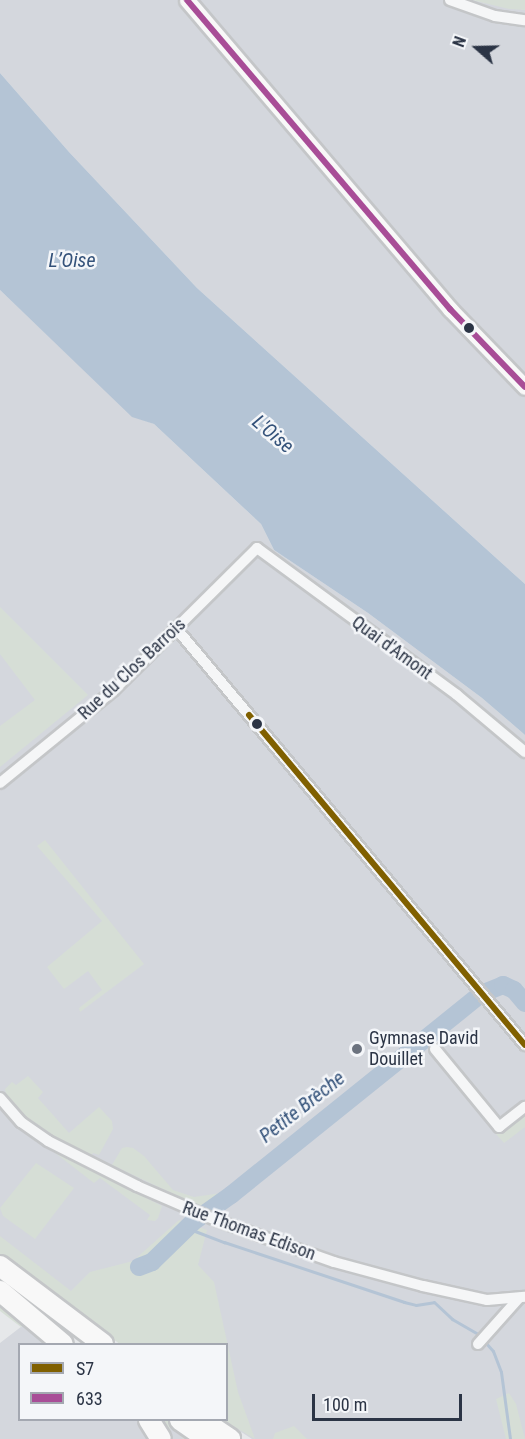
<!DOCTYPE html>
<meta charset="utf-8">
<style>
body{margin:0}
#map{position:relative;width:525px;height:1439px;overflow:hidden;background:#e6e8ea;font-family:"Roboto Condensed",sans-serif}
div>[style]{position:absolute}
[style*='--x']{left:calc(var(--x)*1px);top:calc(var(--y)*1px);width:calc(var(--w)*1px);rotate:calc(var(--a)*1deg)}
.built>*{inset:0;background:#d4d7dd}
.green>*{inset:0;background:#d6ded6}
.water>*{inset:0;background:#b4c4d5}
.stream>*{height:3px;margin:-1.5px;padding:0 1.5px;transform-origin:1.5px;border-radius:1.5px;background:#b4c4d5}
.river>*{height:18px;margin:-9px;padding:0 9px;transform-origin:9px;border-radius:9px;background:#b4c4d5}
.roads{filter:drop-shadow(2px 0 #c4c6c8) drop-shadow(-2px 0 #c4c6c8) drop-shadow(0 2px #c4c6c8) drop-shadow(0 -2px #c4c6c8)}
.street>*{height:10px;margin:-5px;padding:0 5px;transform-origin:5px;border-radius:5px;background:#f5f6f7}
.secondary>*{height:15px;margin:-7.5px;padding:0 7.5px;transform-origin:7.5px;border-radius:7.5px;background:#f8f8f8}
.highway>*{height:20px;margin:-10px;padding:0 10px;transform-origin:10px;border-radius:10px;background:#f8f8f8}
.bus-1>*{height:6px;margin:-3px;padding:0 3px;transform-origin:3px;border-radius:3px;background:#806000}
.bus-2>*{height:6px;margin:-3px;padding:0 3px;transform-origin:3px;border-radius:3px;background:#a84d97}
.dots>*{width:16px;height:16px;translate:-50% -50%;box-sizing:border-box;border:3px solid #f4f6f9;border-radius:50%}
span{translate:-50% -50%;white-space:nowrap;text-align:center;line-height:1.15;-webkit-text-stroke:5px #f4f6f9;paint-order:stroke}
.street-label{font-size:18px;color:#2b3445}
.poi-label{font-size:18px;color:#2b3445}
.left{translate:0 -50%;text-align:left}
.water-label{font-size:20px;color:#34527a;font-style:italic}
.legend{position:absolute;left:18px;top:1343px;width:210px;height:78px;box-sizing:border-box;background:#f4f6f9;border:2px solid #a4a8b1;margin:0;padding:8px 10px;list-style:none;font-size:18px;color:#2b3445}
.legend li{display:flex;align-items:center;gap:12px;height:30px}
.legend b{width:30px;border:2px solid #a4a8b1}
.north{position:absolute;left:447px;top:18px;width:60px;height:60px;-webkit-text-stroke:4px #f4f6f9;paint-order:stroke;rotate:290deg;font-size:16px;font-weight:700;line-height:24px;text-align:center;color:#2b3445}
.north::after{content:'';display:block;margin:auto;width:21px;height:27px;background:#2b3445;clip-path:polygon(50% 0,100% 100%,50% 72%,0 100%)}
.scale{position:absolute;left:312px;top:1394px;width:150px;height:27px;box-sizing:border-box;border:3px solid #2b3445;border-top:0;padding-left:8px;font-size:18px;line-height:21px;white-space:nowrap;color:#2b3445;-webkit-text-stroke:4px #f4f6f9;paint-order:stroke}
</style>
<div id="map">
<div class="built">
<i style="clip-path:polygon(0 0,472px 0,525px 10px,525px 584px,197px 288px,69px 152px,0 73px)"></i>
<i style="clip-path:polygon(0 290px,132px 416px,154px 424px,261px 524px,274px 550px,368px 613px,482px 698px,525px 735px,525px 1439px,252px 1439px,223px 1420px,226px 1420px,226px 1344px,120px 1344px,0 1247px)"></i>
<i style="clip-path:polygon(26px 1323px,51px 1344px,20px 1344px,20px 1420px,164px 1420px,190px 1439px,0 1439px,0 1343px)"></i>
</div>
<div class="green">
<i style="clip-path:polygon(472px 0,525px 0,525px 10px,509px 9px)"></i>
<i style="clip-path:polygon(0 607px,88px 695px,0 767px,0 726px,35px 700px,0 654px)"></i>
<i style="clip-path:polygon(45px 840px,144px 964px,80px 1012px,79px 1008px,102px 990px,88px 971px,64px 989px,47px 967px,102px 921px,37px 846px)"></i>
<i style="clip-path:polygon(28px 1076px,43px 1092px,38px 1098px,69px 1133px,99px 1107px,112px 1121px,113px 1129px,99px 1155px,93px 1153px,91px 1156px,38px 1128px,7px 1099px,5px 1089px,12px 1082px,16px 1085px)"></i>
<i style="clip-path:polygon(525px 1112px,525px 1127px,504px 1143px,496px 1134px)"></i>
<i style="clip-path:polygon(127px 1147px,133px 1148px,144px 1156px,173px 1190px,194px 1197px,221px 1193px,203px 1208px,112px 1165px,122px 1148px)"></i>
<i style="clip-path:polygon(50px 1149px,162px 1206px,158px 1218px,155px 1221px,147px 1220px,150px 1215px,100px 1178px,94px 1183px)"></i>
<i style="clip-path:polygon(36px 1163px,74px 1188px,35px 1239px,3px 1216px,0 1208px)"></i>
<i style="clip-path:polygon(179px 1220px,207px 1230px,198px 1265px,214px 1282px,238px 1392px,255px 1439px,223px 1420px,226px 1420px,226px 1344px,120px 1344px,0 1257px,0 1236px,71px 1291px,90px 1272px,133px 1261px)"></i>
<i style="clip-path:polygon(0 1302px,26px 1323px,21px 1327px,0 1311px)"></i>
<i style="clip-path:polygon(509px 1393px,516px 1404px,525px 1439px,506px 1439px,496px 1399px)"></i>
<i style="clip-path:polygon(154px 1420px,170px 1420px,196px 1439px,183px 1439px,171px 1425px,168px 1437px)"></i>
<i style="clip-path:polygon(294px 1426px,307px 1439px,273px 1439px,275px 1433px)"></i>
</div>
<div class="water">
<i style="clip-path:polygon(0 73px,69px 152px,197px 288px,525px 584px,525px 735px,482px 698px,368px 613px,274px 550px,261px 524px,154px 424px,132px 417px,0 290px)"></i>
</div>
<div class="stream">
<i style="--x:187;--y:1228;--w:40;--a:21"></i>
<i style="--x:224;--y:1242;--w:190;--a:18.4"></i>
<i style="--x:404;--y:1302;--w:12;--a:14"></i>
<i style="--x:416;--y:1305;--w:18;--a:-9"></i>
<i style="--x:434;--y:1302;--w:25;--a:43"></i>
<i style="--x:452;--y:1319;--w:30;--a:30"></i>
<i style="--x:485;--y:1342;--w:12;--a:48"></i>
<i style="--x:493;--y:1351;--w:22;--a:69"></i>
<i style="--x:501;--y:1372;--w:68;--a:82.3"></i>
</div>
<div class="river">
<i style="--x:139;--y:1267;--w:14;--a:-21"></i>
<i style="--x:152;--y:1262;--w:57;--a:-44.3"></i>
<i style="--x:193;--y:1222;--w:47;--a:-35.4"></i>
<i style="--x:231;--y:1195;--w:321;--a:-38.8"></i>
<i style="--x:481;--y:994;--w:24;--a:-22"></i>
<i style="--x:503;--y:985;--w:12;--a:24"></i>
<i style="--x:514;--y:990;--w:17;--a:50"></i>
</div>
<div class="roads">
<div class="street">
<i style="--x:450;--y:0;--w:48;--a:19.6"></i>
<i style="--x:495;--y:16;--w:30;--a:8"></i>
<i style="--x:176;--y:628;--w:544;--a:50.07"></i>
<i style="--x:0;--y:783;--w:146;--a:-39.2"></i>
<i style="--x:113;--y:691;--w:203;--a:-44.8"></i>
<i style="--x:257;--y:548;--w:248;--a:36.3"></i>
<i style="--x:457;--y:695;--w:89;--a:40"></i>
<i style="--x:435;--y:1049;--w:101;--a:50.6"></i>
<i style="--x:499;--y:1127;--w:33;--a:-38"></i>
<i style="--x:0;--y:1098;--w:32;--a:49"></i>
<i style="--x:21;--y:1122;--w:33;--a:35"></i>
<i style="--x:48;--y:1141;--w:100;--a:26.8"></i>
<i style="--x:137;--y:1186;--w:88;--a:23.4"></i>
<i style="--x:218;--y:1221;--w:123;--a:19.5"></i>
<i style="--x:334;--y:1262;--w:92;--a:15.1"></i>
<i style="--x:423;--y:1286;--w:66;--a:12.3"></i>
<i style="--x:487;--y:1300;--w:38;--a:-5"></i>
<i style="--x:478;--y:1344;--w:62;--a:-48.3"></i>
</div>
<div class="secondary">
<i style="--x:187;--y:0;--w:406;--a:49.6"></i>
<i style="--x:450;--y:309;--w:108;--a:46.1"></i>
</div>
<div class="highway">
<i style="--x:0;--y:1266;--w:129;--a:37.1"></i>
<i style="--x:0;--y:1291;--w:82;--a:40.1"></i>
<i style="--x:149;--y:1420;--w:22;--a:58"></i>
<i style="--x:180;--y:1420;--w:33;--a:35"></i>
<i style="--x:202;--y:1420;--w:34;--a:34"></i>
</div>
</div>
<div class="bus-1">
<i style="--x:249;--y:715;--w:430;--a:50.1"></i>
</div>
<div class="bus-2">
<i style="--x:187;--y:0;--w:406;--a:49.6"></i>
<i style="--x:450;--y:309;--w:108;--a:46.1"></i>
</div>
<div class="dots">
<i style="left:469px;top:328px;background:#2b3445"></i>
<i style="left:257px;top:724px;background:#2b3445"></i>
<i style="left:357px;top:1049px;background:#6c737f"></i>
</div>
<div class="street-label">
<span style="left:392px;top:648px;rotate:36deg">Quai d'Amont</span>
<span style="left:132px;top:669px;rotate:-43deg">Rue du Clos Barrois</span>
<span style="left:249px;top:1231px;rotate:20deg">Rue Thomas Edison</span>
</div>
<div class="poi-label">
<span class="left" style="left:369px;top:1049px">Gymnase David<br>Douillet</span>
</div>
<div class="water-label">
<span style="left:72px;top:260px">L’Oise</span>
<span style="left:273px;top:434px;rotate:40deg">L'Oise</span>
<span style="left:302px;top:1107px;rotate:-38deg">Petite Brèche</span>
</div>
<ul class="legend">
<li><b style="height:8px;background:#806000"></b>S7</li>
<li><b style="height:8px;background:#a84d97"></b>633</li>
</ul>
<div class="north">N</div>
<div class="scale">100 m</div>
</div>
